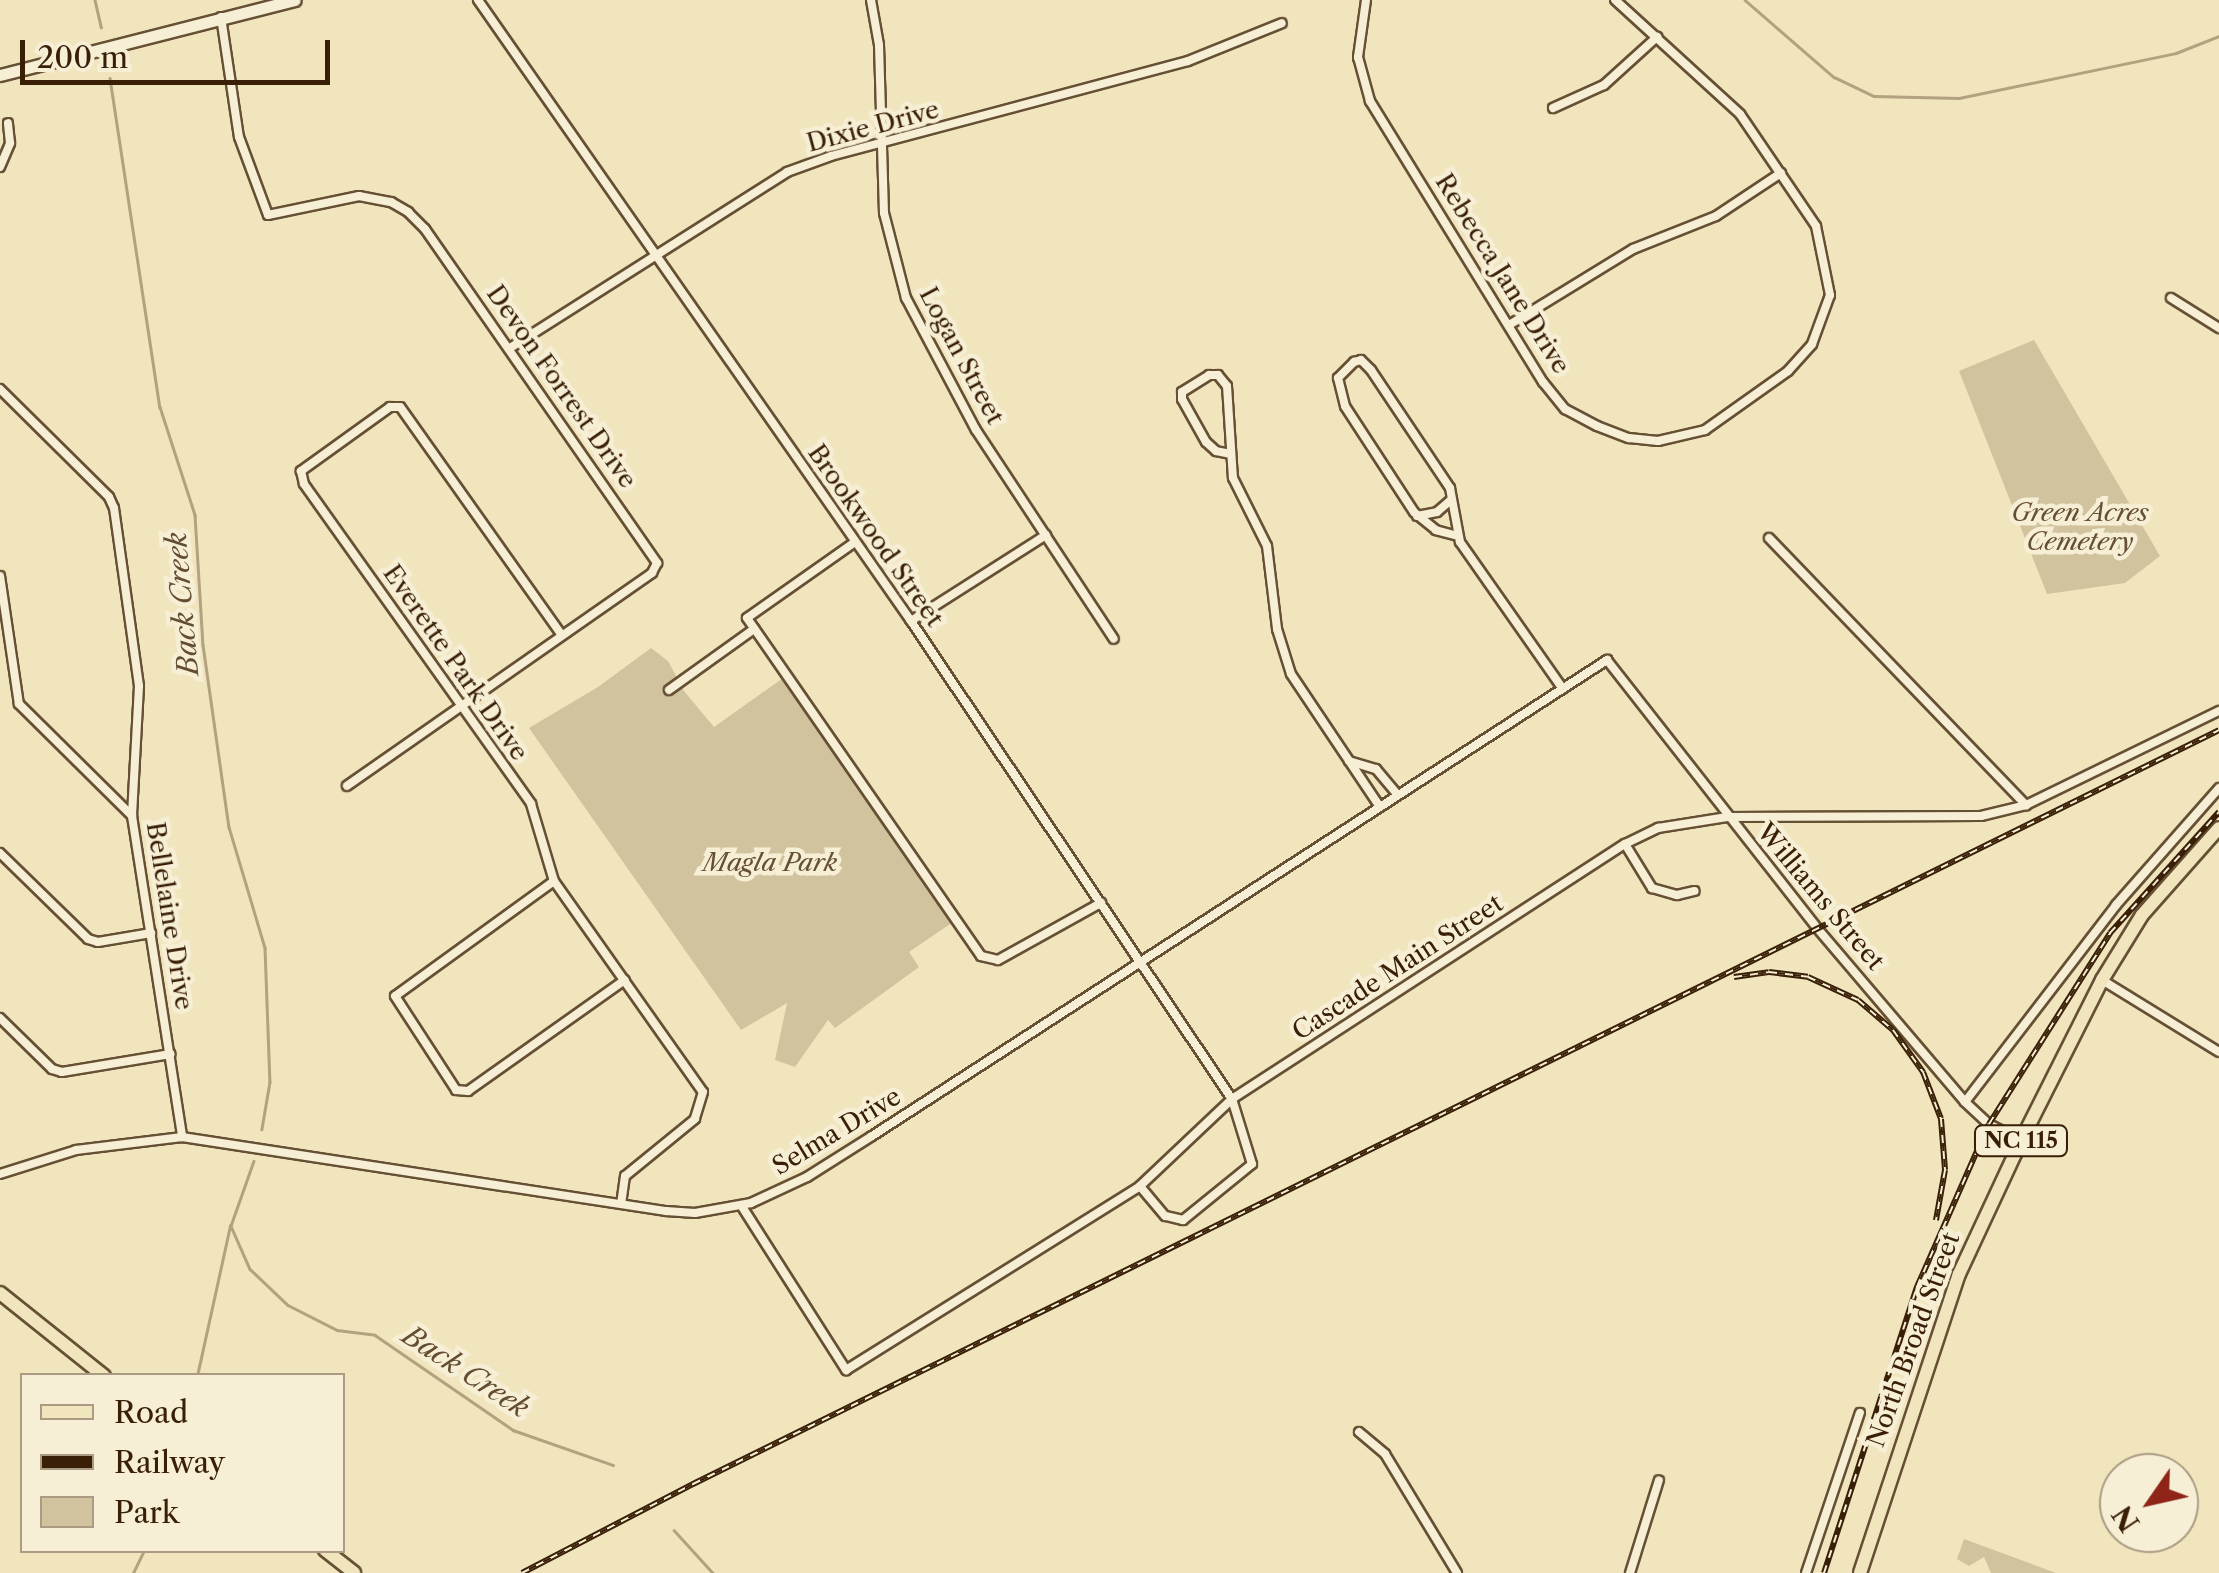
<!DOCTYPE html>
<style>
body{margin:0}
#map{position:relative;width:2219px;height:1573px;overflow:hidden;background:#f1e5be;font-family:"Libre Caslon Text",serif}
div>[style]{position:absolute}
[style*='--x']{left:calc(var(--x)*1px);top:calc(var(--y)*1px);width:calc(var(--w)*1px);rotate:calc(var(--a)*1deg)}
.green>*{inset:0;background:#d2c39f}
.stream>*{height:2.5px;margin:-1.25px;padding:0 1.25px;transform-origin:1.25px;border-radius:1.25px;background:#b2a27f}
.roads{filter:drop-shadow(2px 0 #665034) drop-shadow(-2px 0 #665034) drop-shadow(0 2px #665034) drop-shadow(0 -2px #665034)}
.street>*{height:8px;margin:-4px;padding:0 4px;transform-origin:4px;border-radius:4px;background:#f6eed5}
.secondary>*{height:11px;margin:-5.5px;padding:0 5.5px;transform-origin:5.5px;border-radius:5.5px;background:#f6eed5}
.primary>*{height:12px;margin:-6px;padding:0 6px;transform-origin:6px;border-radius:6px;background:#f1e5be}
.rail>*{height:6px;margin-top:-3px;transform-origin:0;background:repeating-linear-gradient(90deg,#f6eed5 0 8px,#381f06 0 16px);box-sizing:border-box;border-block:2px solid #381f06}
span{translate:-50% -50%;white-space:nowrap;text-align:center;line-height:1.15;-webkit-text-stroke:9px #f6eed5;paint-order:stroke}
.shield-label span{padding:2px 8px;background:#f6eed5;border:2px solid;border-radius:8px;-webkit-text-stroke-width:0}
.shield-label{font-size:22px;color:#381f06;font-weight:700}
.street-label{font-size:25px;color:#381f06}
.park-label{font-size:25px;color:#665034;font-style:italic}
.water-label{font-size:28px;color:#634d30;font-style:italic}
.legend{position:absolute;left:20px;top:1373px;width:325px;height:180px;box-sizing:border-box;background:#f6eed5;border:2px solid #aa9b82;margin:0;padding:12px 18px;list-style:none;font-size:30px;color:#381f06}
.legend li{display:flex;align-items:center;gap:20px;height:50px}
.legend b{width:50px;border:2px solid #aa9b82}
.north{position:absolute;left:2099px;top:1453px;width:100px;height:100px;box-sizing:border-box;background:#f6eed5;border:2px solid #aa9b82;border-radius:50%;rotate:236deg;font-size:28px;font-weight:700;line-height:40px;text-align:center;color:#381f06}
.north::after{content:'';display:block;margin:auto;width:35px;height:45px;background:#8f2418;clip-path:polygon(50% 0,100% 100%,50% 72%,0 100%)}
.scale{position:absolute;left:20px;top:40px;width:310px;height:45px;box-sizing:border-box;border:5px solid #381f06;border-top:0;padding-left:12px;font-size:30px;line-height:35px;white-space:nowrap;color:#381f06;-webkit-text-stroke:8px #f6eed5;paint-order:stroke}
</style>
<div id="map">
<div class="green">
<i style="clip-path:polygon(2034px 340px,2160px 556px,2125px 583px,2047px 594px,1959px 371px)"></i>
<i style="clip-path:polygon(651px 648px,668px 661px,684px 691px,714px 727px,786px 676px,956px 920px,909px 952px,919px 967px,835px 1028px,828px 1020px,795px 1067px,775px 1060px,787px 1003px,741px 1030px,529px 728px,598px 687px)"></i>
<i style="clip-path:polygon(1964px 1539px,2056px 1573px,1991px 1573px,1984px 1557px,1969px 1566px,1957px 1559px)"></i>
</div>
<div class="stream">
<i style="--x:95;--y:0;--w:28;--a:77"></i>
<i style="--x:1745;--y:0;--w:118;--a:40.9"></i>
<i style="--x:1834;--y:77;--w:44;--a:25.4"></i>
<i style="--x:1874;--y:96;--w:85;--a:1.3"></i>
<i style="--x:1959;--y:98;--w:222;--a:-11.7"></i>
<i style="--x:2176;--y:53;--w:46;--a:-21.6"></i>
<i style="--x:110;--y:78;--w:333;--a:81.4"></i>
<i style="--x:160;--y:407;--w:114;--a:72"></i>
<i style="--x:195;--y:515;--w:130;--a:86.5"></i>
<i style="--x:203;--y:645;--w:184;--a:81.9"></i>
<i style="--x:229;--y:827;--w:126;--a:73.4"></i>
<i style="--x:265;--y:948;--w:134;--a:87.9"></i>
<i style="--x:270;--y:1082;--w:48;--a:99.7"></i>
<i style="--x:254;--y:1161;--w:69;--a:109.5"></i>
<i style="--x:231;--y:1226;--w:47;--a:66.2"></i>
<i style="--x:250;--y:1269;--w:52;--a:43.5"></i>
<i style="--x:288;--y:1305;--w:55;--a:27"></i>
<i style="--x:337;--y:1330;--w:38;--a:7"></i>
<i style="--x:375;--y:1335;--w:168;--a:34.5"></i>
<i style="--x:513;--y:1430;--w:106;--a:19.3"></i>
<i style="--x:197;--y:1376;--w:154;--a:-77.6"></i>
<i style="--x:674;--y:1530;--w:58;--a:47.8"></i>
<i style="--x:133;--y:1573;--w:25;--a:-64"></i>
</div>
<div class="roads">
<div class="street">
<i style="--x:478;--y:0;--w:757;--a:55.11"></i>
<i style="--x:911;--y:621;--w:576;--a:56.12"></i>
<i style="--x:1232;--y:1099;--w:68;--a:72.9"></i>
<i style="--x:1252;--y:1164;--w:89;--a:140.9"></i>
<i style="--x:1183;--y:1220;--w:18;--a:-167"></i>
<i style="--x:1165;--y:1216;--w:39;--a:-130"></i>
<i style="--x:871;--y:0;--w:46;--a:79.9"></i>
<i style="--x:879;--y:45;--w:168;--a:88.3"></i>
<i style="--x:884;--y:213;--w:88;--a:75.5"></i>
<i style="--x:906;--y:298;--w:149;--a:62.1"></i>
<i style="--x:976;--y:430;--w:250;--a:56.6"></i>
<i style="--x:1366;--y:0;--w:58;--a:98"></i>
<i style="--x:1358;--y:57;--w:46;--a:74.7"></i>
<i style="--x:1370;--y:101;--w:330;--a:58.4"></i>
<i style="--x:1543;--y:382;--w:35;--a:51"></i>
<i style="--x:1565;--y:409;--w:36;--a:28"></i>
<i style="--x:1597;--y:426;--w:34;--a:21"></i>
<i style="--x:1629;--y:438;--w:29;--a:6"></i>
<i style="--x:1658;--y:441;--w:48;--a:-13.2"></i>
<i style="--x:1705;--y:430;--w:102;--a:-35.4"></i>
<i style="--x:1788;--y:371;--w:36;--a:-48"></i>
<i style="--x:1812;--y:344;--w:52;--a:-69.8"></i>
<i style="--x:1830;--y:295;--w:70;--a:-101.5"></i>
<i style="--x:1816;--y:226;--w:135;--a:-124.2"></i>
<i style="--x:1740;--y:114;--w:169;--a:-137.6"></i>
<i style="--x:221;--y:17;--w:121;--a:81.5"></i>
<i style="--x:239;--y:137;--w:83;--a:69.6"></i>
<i style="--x:268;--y:215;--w:93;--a:-11.8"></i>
<i style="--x:359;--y:196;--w:33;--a:11"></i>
<i style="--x:391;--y:202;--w:20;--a:30"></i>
<i style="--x:408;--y:212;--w:24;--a:45"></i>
<i style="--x:425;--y:229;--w:407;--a:55.2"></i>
<i style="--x:657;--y:563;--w:11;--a:117"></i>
<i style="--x:652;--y:573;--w:372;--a:145.1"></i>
<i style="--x:1553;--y:108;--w:56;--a:-24.3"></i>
<i style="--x:1604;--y:85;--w:72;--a:-42.2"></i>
<i style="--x:0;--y:167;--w:26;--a:-67"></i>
<i style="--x:10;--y:143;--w:20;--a:-96"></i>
<i style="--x:2171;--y:298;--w:57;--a:32"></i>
<i style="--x:1509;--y:325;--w:145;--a:-31.5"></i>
<i style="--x:1633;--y:249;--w:89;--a:-21.7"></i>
<i style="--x:1716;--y:216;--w:78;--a:-33.5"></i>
<i style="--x:510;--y:348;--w:328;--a:-32.4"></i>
<i style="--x:787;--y:172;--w:47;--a:-20"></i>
<i style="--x:831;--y:156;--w:369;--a:-14.9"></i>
<i style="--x:1188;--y:61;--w:101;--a:-22"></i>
<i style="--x:0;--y:389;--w:153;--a:44.7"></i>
<i style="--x:109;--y:497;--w:12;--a:66"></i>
<i style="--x:114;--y:508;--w:180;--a:82"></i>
<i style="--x:139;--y:686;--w:130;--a:93.1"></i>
<i style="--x:132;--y:816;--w:325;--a:81.1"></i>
<i style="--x:1231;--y:454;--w:15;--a:-169"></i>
<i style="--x:1216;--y:451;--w:13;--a:-138"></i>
<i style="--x:1206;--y:442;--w:49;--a:-119.2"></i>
<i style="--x:1182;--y:399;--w:7;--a:-90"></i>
<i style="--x:1182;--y:392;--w:32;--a:-32"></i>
<i style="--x:1209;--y:375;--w:9;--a:0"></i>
<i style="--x:1218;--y:375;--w:14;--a:51"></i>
<i style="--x:1227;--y:386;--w:92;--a:86.3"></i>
<i style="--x:1233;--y:478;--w:76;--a:63.4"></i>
<i style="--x:1267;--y:546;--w:84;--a:83.1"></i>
<i style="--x:1277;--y:629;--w:47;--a:72.7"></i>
<i style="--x:1291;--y:674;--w:160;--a:56.2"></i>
<i style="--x:1417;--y:516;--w:20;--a:-11"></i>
<i style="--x:1437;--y:512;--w:18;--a:-41"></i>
<i style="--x:1458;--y:536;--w:23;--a:-165"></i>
<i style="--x:1436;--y:530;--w:28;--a:-141"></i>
<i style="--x:1414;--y:512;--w:126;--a:-123.1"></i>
<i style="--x:1345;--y:406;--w:29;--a:-104"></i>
<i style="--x:1338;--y:378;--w:23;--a:-45"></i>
<i style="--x:1354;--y:362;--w:7;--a:-16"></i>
<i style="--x:1361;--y:360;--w:14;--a:45"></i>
<i style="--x:1371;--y:370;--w:142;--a:56.2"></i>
<i style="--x:1450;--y:488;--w:55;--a:79.5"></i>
<i style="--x:1460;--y:542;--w:179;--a:55"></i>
<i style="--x:1769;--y:538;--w:371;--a:46.1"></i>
<i style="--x:855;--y:542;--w:132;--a:144.9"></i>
<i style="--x:747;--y:618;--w:411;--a:55.3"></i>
<i style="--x:981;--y:956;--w:17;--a:13"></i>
<i style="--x:998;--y:960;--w:118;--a:-29"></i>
<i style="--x:0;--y:576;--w:129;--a:81.6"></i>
<i style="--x:19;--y:704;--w:159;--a:44.7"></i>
<i style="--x:911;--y:621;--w:160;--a:-32.5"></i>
<i style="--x:561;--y:634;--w:278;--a:-125.3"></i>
<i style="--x:400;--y:407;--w:10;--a:180"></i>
<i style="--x:390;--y:407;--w:110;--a:144.3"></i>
<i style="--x:301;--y:471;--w:13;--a:77"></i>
<i style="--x:304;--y:484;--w:392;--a:54.6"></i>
<i style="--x:531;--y:804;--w:80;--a:73.4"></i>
<i style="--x:554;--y:881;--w:258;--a:54.8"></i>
<i style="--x:703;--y:1092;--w:28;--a:107"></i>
<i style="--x:695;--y:1119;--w:90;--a:140.8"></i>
<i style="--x:625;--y:1176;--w:27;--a:98"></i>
<i style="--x:669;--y:690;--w:105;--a:-35.7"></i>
<i style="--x:1349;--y:761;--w:28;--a:17"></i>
<i style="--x:1376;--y:769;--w:34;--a:50"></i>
<i style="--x:1625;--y:844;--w:52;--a:58.5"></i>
<i style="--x:1652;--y:888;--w:26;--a:16"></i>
<i style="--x:1677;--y:895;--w:18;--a:-13"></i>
<i style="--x:0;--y:853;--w:123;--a:44.3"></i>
<i style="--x:88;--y:939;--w:10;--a:17"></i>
<i style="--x:98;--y:942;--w:54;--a:-9.6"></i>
<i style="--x:554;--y:881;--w:196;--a:144.1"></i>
<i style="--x:395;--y:996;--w:112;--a:57"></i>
<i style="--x:456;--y:1090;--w:12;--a:5"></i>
<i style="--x:468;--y:1091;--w:192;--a:-35.3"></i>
<i style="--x:2102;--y:980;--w:137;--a:31.6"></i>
<i style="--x:0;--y:1018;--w:73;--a:44.4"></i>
<i style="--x:52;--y:1069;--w:10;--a:17"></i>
<i style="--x:62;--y:1072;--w:110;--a:-9.4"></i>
<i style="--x:1965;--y:1102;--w:248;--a:-52.5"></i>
<i style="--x:2116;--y:905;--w:156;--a:-48.6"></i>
<i style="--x:0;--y:1174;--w:80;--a:-17.5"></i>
<i style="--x:76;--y:1150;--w:107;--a:-7"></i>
<i style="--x:182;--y:1137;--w:490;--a:8.7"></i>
<i style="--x:666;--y:1211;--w:29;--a:4"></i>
<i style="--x:695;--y:1213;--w:57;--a:-10.1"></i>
<i style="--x:751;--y:1203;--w:62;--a:-24.9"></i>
<i style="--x:807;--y:1177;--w:77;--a:-32.2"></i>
<i style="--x:872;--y:1136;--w:876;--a:-32.93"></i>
<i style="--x:1607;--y:660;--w:340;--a:51.9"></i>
<i style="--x:1817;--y:928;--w:228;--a:49.6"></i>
<i style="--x:1965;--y:1102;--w:33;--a:43"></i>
<i style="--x:1989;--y:1124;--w:36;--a:28"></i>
<i style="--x:741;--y:1205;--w:196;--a:57.5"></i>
<i style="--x:846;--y:1370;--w:347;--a:-32"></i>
<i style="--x:1140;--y:1186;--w:127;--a:-43.4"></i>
<i style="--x:1232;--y:1099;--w:468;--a:-33"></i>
<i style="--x:1625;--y:844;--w:37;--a:-26"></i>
<i style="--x:1658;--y:828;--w:70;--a:-9.1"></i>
<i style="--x:1727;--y:817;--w:254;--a:-0.2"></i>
<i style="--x:1981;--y:816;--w:46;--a:-13.7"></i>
<i style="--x:2026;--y:805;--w:215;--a:-26"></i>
<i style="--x:1359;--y:1432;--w:34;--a:40"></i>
<i style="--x:1385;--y:1454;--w:139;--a:58.8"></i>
<i style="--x:1630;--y:1573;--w:97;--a:-72.7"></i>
<i style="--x:1806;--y:1573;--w:169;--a:-71.4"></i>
</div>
<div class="secondary">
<i style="--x:0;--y:75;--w:304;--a:-14.3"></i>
</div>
<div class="primary">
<i style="--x:0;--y:1293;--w:133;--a:38.6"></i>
<i style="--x:325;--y:1550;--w:37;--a:38"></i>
<i style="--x:1860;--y:1573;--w:315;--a:-71.7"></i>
<i style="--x:1959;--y:1274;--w:147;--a:-65"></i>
<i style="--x:2021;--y:1141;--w:180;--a:-63.3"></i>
<i style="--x:2102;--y:980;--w:76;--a:-58.4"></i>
<i style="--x:2142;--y:915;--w:116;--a:-48.5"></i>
</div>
</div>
<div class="rail">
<i style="--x:1734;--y:977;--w:35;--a:-8"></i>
<i style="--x:1769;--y:972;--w:39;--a:7"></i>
<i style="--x:1808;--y:977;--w:55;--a:24.7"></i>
<i style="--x:1858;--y:1000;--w:46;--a:40.6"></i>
<i style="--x:1893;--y:1030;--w:52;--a:54.5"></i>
<i style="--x:1923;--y:1072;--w:50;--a:69"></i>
<i style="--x:1941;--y:1119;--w:51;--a:85.5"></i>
<i style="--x:1945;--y:1170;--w:51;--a:100.2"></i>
<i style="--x:522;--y:1573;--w:193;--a:-27.5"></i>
<i style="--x:693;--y:1484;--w:1702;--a:-26.29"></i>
<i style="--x:1824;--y:1573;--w:301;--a:-72"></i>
<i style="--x:1917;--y:1287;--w:178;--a:-66.2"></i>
<i style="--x:1989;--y:1124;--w:226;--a:-57.6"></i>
<i style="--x:2110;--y:933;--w:163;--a:-48"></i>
</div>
<div class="shield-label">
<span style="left:2021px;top:1141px">NC 115</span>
</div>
<div class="street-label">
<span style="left:873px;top:127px;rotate:-15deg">Dixie Drive</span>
<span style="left:1502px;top:274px;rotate:58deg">Rebecca Jane Drive</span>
<span style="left:961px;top:356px;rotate:62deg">Logan Street</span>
<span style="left:561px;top:387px;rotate:55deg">Devon Forrest Drive</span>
<span style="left:875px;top:536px;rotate:55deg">Brookwood Street</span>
<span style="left:455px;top:663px;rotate:55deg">Everette Park Drive</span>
<span style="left:1820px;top:897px;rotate:50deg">Williams Street</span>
<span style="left:169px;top:916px;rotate:81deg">Bellelaine Drive</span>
<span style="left:1398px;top:968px;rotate:-33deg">Cascade Main Street</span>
<span style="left:837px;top:1132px;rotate:-31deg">Selma Drive</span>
<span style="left:1914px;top:1340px;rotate:-70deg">North Broad Street</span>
</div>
<div class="park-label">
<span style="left:2080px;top:528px">Green Acres<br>Cemetery</span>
<span style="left:770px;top:863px">Magla Park</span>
</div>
<div class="water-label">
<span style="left:182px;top:604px;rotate:-95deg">Back Creek</span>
<span style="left:466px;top:1371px;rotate:33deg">Back Creek</span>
</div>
<ul class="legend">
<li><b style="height:12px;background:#f1e5be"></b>Road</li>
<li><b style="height:12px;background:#381f06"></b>Railway</li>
<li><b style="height:28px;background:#d2c39f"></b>Park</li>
</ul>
<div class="north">N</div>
<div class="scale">200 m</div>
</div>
